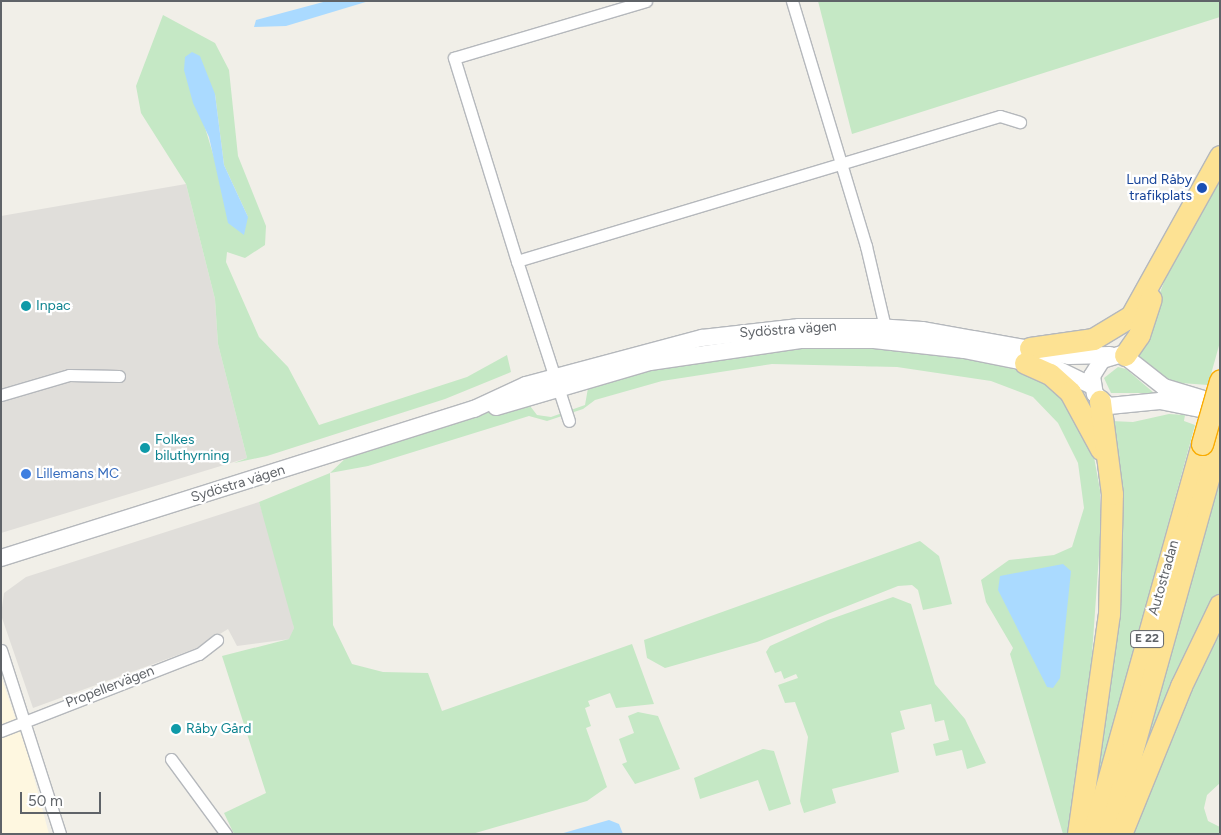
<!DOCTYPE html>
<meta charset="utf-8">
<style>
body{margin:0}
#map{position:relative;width:1221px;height:835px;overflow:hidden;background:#f1efe8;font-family:Figtree,sans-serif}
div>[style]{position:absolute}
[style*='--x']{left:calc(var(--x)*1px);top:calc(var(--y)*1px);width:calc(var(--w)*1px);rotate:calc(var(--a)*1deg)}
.commercial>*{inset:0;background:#fef7e0}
.industrial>*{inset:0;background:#e0deda}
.green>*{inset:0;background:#c5e8c5}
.water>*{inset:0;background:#aadaff}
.roads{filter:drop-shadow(1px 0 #b5b8bc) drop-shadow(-1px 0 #b5b8bc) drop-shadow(0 1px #b5b8bc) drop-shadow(0 -1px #b5b8bc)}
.minor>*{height:11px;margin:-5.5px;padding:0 5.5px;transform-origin:5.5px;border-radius:5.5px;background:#fff}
.secondary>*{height:16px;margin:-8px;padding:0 8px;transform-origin:8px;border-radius:8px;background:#fff}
.motorway>*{height:21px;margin:-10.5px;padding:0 10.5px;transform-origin:10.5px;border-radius:10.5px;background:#fde293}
.bridges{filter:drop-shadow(1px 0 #f9ab00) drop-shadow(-1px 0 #f9ab00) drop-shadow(0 1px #f9ab00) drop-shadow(0 -1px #f9ab00)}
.motorway-bridge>*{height:21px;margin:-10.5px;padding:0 10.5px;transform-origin:10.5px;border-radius:10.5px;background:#fde293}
.dots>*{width:14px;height:14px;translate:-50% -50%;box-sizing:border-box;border:2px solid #fff;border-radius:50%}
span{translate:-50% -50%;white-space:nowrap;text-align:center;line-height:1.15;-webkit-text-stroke:4.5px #fff;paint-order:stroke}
.shield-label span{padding:1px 4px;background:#fff;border:1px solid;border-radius:4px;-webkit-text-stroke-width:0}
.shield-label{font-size:12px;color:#5f6368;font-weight:700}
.transit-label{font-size:14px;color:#164399}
.right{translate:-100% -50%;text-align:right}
.culture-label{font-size:14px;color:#0d838f}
.left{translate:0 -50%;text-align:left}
.street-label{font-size:14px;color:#5f6368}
.shop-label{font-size:14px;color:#366cbe}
.frame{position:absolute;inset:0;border:2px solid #5f6368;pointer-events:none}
.scale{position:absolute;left:20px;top:792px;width:81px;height:22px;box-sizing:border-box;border:2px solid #5f6368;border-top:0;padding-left:6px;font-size:15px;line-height:18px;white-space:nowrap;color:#5f6368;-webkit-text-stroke:4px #fff;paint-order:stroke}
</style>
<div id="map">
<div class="commercial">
<i style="clip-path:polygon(1px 676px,28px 755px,49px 834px,1px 834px)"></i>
</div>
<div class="industrial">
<i style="clip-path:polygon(186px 184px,215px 299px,218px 344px,247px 458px,1px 533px,1px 216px)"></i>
<i style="clip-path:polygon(259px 502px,288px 593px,294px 628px,290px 639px,237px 646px,228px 629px,197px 648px,33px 708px,1px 615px,4px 593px,26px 577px)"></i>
</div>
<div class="green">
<i style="clip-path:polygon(818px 1px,1220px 1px,1220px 17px,852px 134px)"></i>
<i style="clip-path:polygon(evenodd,163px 15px,215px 43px,229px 70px,238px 156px,266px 226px,265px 245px,245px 258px,227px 252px,226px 262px,259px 337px,288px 367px,319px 425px,467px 377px,507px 355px,511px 372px,445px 399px,267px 456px,234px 463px,247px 458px,218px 344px,215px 299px,186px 184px,141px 113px,136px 86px,163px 15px,215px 94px,224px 165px,248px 217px,220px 177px,203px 121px,215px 94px)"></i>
<i style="clip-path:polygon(1220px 170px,1220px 342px,1208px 385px,1167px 382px,1136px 353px,1168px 272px)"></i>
<i style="clip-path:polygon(evenodd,851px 346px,937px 352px,1035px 374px,1061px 392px,1092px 446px,1100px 490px,1100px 541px,1087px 725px,1072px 834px,1063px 834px,1010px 654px,1013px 648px,986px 602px,981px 580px,1009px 560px,1054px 555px,1072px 547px,1084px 508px,1078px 463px,1058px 423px,1033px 397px,991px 381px,897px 367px,772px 364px,662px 381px,595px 400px,583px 409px,547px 421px,529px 416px,368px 466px,330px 473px,333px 625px,352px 664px,383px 672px,428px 673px,442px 711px,632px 644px,654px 704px,616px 708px,610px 693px,588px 701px,590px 706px,585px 708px,591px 726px,586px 728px,607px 787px,587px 801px,472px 834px,234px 834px,224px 813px,266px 793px,222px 656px,289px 639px,294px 628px,259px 502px,330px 473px,348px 456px,486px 412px,527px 402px,537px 415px,551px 417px,585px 405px,588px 388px,642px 370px,757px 349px,851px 346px,1071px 571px,1067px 580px,998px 590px,1071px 571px)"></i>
<i style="clip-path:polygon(1118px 367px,1126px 369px,1154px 393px,1111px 393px,1104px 378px)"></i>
<i style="clip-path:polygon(1169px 414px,1185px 415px,1184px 421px,1195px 425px,1101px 771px,1097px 769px,1111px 421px,1133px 422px)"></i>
<i style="clip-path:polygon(1220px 480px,1220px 594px,1136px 774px)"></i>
<i style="clip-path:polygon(920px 541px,939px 556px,952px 604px,923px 610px,918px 590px,912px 585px,898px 586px,757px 642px,665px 668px,647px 658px,644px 640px)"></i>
<i style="clip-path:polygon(893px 597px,911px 604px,935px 684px,965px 719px,986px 763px,967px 769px,962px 750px,936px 756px,933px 744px,949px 740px,944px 720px,935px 722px,931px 704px,900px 711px,905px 729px,891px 733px,899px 772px,832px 789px,836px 803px,804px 813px,800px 801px,808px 737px,795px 702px,785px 703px,778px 685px,798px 678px,796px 674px,784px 679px,781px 671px,775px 673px,766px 652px,770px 646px,828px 620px)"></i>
<i style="clip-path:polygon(1220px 626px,1220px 783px,1207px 795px,1204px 808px,1208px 821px,1220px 827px,1220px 834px,1129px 834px,1155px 764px)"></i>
<i style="clip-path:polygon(638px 712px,658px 716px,680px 769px,635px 784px,622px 764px,627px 762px,619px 739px,634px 733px,628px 716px)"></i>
<i style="clip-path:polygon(763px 749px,774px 751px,791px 804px,769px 811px,758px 780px,700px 799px,694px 778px)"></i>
</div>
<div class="water">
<i style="clip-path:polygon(327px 1px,369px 1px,286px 26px,254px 27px,256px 20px)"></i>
<i style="clip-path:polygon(192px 52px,200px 56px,215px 94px,224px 165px,248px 217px,244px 235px,228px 223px,209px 137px,193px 103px,184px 70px,185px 57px)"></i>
<i style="clip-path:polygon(1063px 564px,1071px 571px,1060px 678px,1053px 688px,1047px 687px,998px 590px,1000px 576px)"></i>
<i style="clip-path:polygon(609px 820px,619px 824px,623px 834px,560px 834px)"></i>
</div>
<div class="roads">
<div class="minor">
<i style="--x:646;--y:1;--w:200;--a:163.5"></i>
<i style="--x:454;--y:58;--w:213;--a:72.8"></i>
<i style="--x:517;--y:261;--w:504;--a:-16.71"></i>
<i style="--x:1000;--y:116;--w:21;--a:17"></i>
<i style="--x:792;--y:1;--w:256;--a:73.2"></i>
<i style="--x:866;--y:246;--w:83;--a:76.8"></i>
<i style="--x:517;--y:261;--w:168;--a:72"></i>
<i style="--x:1;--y:395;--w:71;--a:-16.4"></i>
<i style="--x:69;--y:375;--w:50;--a:1.1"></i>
<i style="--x:1;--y:650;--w:193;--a:72.2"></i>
<i style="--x:1;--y:731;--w:212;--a:-21.3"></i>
<i style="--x:199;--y:654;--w:23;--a:-38"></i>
<i style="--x:171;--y:759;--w:93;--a:53.7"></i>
</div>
<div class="secondary">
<i style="--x:1220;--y:404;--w:59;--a:-163.1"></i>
<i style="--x:1164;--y:387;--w:53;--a:-141.8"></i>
<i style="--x:1122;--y:354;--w:21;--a:163"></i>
<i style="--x:1102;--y:360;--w:19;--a:122"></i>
<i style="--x:1092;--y:376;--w:18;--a:81"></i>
<i style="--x:1095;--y:394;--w:18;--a:41"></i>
<i style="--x:1109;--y:406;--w:51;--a:-5.6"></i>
<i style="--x:1160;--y:401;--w:61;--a:11.3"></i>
<i style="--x:496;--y:407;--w:160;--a:-16.3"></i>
<i style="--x:650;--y:362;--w:152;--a:-8.3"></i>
<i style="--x:800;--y:340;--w:74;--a:0"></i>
<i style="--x:874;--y:340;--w:91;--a:6.3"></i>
<i style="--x:964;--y:350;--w:93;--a:11.2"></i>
<i style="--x:1055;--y:368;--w:41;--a:25.9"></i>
<i style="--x:1;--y:558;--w:496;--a:-17.5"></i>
<i style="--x:474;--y:409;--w:57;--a:-24.8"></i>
<i style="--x:526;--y:385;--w:182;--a:-15"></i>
<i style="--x:702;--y:338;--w:98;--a:-6.5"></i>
<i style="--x:799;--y:327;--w:78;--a:0"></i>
<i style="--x:877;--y:327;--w:45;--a:3.8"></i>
<i style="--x:922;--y:330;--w:149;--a:10"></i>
<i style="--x:1069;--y:356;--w:41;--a:-1.4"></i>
</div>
<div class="motorway">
<i style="--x:1030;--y:348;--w:64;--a:-8.1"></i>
<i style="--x:1093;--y:339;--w:44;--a:-31.2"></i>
<i style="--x:1131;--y:316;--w:183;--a:-60.9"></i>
<i style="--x:1125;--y:355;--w:24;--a:-55"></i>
<i style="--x:1139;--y:335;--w:38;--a:-72"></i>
<i style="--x:1025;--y:363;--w:27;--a:24"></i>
<i style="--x:1050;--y:374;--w:27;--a:42"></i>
<i style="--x:1070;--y:392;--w:65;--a:61.5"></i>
<i style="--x:1078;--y:834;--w:222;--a:-82"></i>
<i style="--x:1109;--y:614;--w:120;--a:-88.6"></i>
<i style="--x:1112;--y:494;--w:94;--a:-97.4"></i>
<i style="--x:1093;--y:834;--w:405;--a:-74.4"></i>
<i style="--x:1109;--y:834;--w:412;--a:-74.4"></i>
<i style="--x:1121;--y:834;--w:160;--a:-67.9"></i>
<i style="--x:1181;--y:686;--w:90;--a:-64.3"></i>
</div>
</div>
<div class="bridges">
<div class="motorway-bridge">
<i style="--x:1202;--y:444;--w:66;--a:-74.1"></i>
</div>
</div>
<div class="dots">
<i style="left:1202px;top:188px;background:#1a4fb4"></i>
<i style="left:26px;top:306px;background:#0f9aa8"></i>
<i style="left:145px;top:448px;background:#0f9aa8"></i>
<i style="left:26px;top:474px;background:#3f7fe0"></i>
<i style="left:176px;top:729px;background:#0f9aa8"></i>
</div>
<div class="shield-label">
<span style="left:1147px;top:639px">E 22</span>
</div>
<div class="transit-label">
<span class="right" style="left:1192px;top:188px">Lund Råby<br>trafikplats</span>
</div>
<div class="culture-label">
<span class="left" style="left:36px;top:306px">Inpac</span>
<span class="left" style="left:155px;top:448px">Folkes<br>biluthyrning</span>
<span class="left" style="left:186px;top:729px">Råby Gård</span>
</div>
<div class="street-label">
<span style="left:788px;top:330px;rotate:-4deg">Sydöstra vägen</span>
<span style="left:238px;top:484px;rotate:-17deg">Sydöstra vägen</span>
<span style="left:1164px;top:578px;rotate:-74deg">Autostradan</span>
<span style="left:110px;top:687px;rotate:-21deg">Propellervägen</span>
</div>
<div class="shop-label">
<span class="left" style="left:36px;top:474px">Lillemans MC</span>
</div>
<div class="frame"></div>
<div class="scale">50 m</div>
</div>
